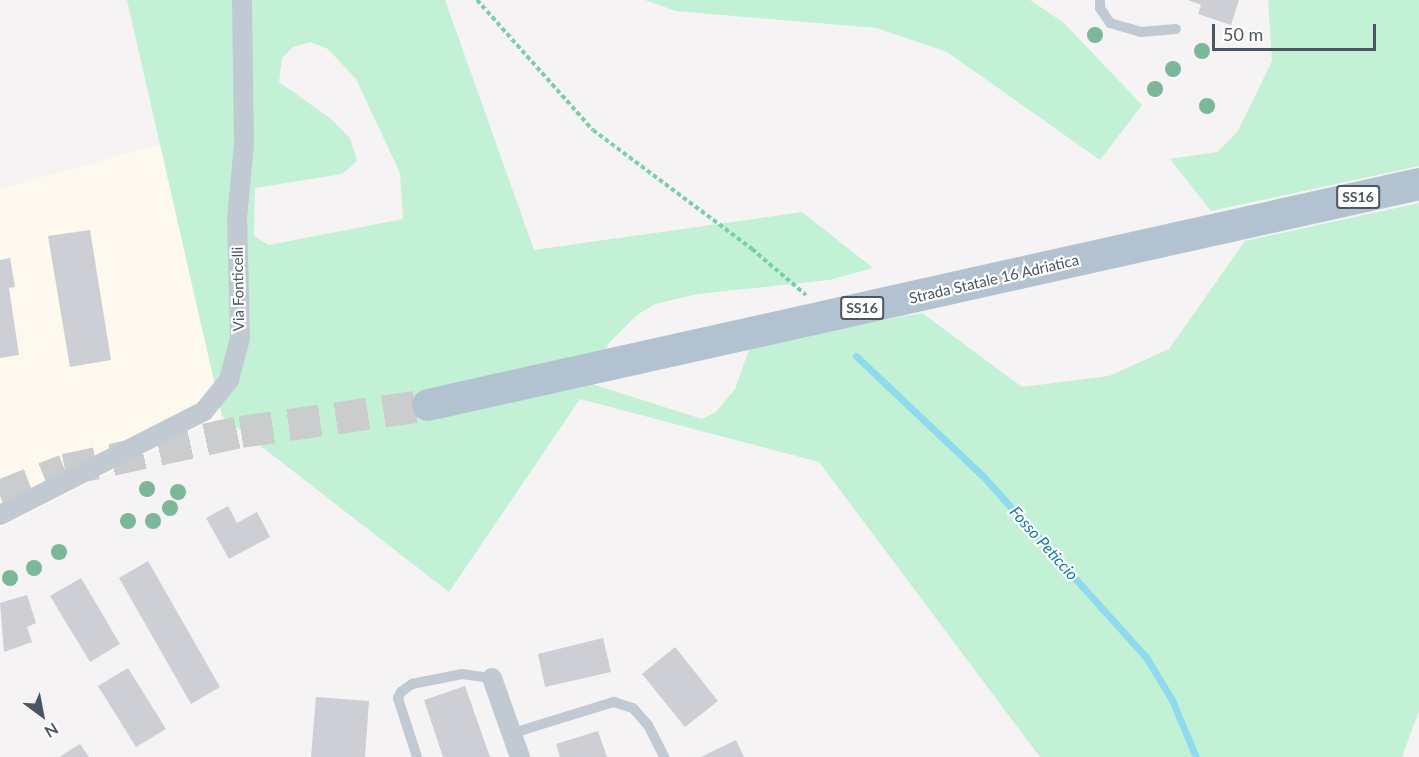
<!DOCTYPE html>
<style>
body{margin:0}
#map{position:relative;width:1419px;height:757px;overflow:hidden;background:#f5f3f3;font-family:Lato,sans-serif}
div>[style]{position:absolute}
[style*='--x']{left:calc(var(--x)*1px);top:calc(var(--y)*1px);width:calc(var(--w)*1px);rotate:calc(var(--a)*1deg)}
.commercial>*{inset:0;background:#fdf9ef}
.green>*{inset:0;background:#c3f1d5}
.stream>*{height:7px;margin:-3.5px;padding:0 3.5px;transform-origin:3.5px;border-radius:3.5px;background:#90daee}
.building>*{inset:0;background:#cdcfd5}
.primary-tunnel>*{height:32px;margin-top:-16px;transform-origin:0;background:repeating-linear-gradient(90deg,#caccce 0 32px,transparent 0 48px)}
.path>*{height:4px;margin-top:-2px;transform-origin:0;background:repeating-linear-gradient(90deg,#7ad0a6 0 4.5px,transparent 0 7.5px)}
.lane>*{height:10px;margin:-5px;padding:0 5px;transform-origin:5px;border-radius:5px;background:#c1cad2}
.street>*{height:20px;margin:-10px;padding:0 10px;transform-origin:10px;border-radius:10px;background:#c1cad2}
.primary>*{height:32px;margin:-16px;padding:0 16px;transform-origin:16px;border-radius:16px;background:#b3c2d1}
.trees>*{width:16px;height:16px;margin:-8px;border-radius:50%;background:#7bb799}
span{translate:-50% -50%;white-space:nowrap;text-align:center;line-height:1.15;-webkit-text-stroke:4.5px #fff;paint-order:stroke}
.shield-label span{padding:2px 4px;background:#fff;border:2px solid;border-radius:4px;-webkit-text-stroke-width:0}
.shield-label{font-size:14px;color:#4a5661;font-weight:700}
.street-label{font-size:15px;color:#4a5661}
.water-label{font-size:16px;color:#0c7c9b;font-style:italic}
.north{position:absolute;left:12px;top:685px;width:60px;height:60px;-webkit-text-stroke:4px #fff;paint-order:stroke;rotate:148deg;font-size:16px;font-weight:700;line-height:24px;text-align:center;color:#4a5661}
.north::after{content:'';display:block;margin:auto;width:21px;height:27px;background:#4a5661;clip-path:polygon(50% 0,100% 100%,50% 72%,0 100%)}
.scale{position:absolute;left:1212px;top:24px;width:164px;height:27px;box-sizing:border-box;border:3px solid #4a5661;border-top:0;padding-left:8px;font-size:18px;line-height:21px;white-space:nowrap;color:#4a5661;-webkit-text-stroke:4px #fff;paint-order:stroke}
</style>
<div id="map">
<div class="commercial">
<i style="clip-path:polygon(161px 144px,222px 416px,0 528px,0 189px)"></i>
</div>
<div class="green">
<i style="clip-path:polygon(evenodd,127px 0,445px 0,534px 250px,802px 212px,873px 268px,829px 280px,698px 294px,655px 304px,637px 315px,608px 344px,592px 384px,702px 419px,716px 412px,735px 389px,751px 344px,922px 313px,1022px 387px,1109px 376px,1169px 349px,1245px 241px,1419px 203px,1419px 711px,1402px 757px,1040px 757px,819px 462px,580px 399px,449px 592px,222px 416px,127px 0,310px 42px,328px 49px,356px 79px,400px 173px,403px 219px,269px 245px,254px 236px,255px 188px,342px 174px,357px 161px,350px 138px,330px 118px,279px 82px,282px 58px,293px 47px,310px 42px)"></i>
<i style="clip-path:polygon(645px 0,1030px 0,1064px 23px,1142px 105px,1100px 160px,947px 52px,877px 28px,676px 11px)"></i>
<i style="clip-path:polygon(1268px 0,1419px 0,1419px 166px,1211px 211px,1170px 159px,1217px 152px,1238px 131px,1272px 61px)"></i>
</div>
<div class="stream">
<i style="--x:856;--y:356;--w:173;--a:43.4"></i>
<i style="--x:982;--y:475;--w:245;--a:48"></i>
<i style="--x:1146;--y:657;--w:50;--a:58.8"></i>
<i style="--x:1172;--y:700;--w:62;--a:67.2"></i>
</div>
<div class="building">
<i style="clip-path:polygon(1188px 0,1239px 0,1231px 25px,1198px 14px,1201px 5px)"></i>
<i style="clip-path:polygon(90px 230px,111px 360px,70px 367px,48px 236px)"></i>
<i style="clip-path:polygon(10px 258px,15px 287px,9px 288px,19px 355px,0 358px,0 260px)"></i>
<i style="clip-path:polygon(228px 506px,237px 523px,257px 512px,270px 537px,229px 559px,206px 518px)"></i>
<i style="clip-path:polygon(148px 561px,220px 687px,191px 704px,119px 578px)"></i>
<i style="clip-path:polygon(81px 578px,120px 644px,90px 662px,50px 596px)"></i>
<i style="clip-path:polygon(27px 595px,36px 623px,27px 627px,32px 642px,4px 652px,0 603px)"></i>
<i style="clip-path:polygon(603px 638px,611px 672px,545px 687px,538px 654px)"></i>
<i style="clip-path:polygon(675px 647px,718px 701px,685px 727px,642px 674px)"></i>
<i style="clip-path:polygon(128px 668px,166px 729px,136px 747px,98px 686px)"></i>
<i style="clip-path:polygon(465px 686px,490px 757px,443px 757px,424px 700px)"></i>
<i style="clip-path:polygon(316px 697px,369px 701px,365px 757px,311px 757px)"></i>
<i style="clip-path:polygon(598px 731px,607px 757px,560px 757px,556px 744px)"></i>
<i style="clip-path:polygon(736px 740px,744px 757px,701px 757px)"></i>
<i style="clip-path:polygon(80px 744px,89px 757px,59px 757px)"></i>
</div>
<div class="primary-tunnel">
<i style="--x:0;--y:496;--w:70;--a:-21.8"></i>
<i style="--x:65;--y:470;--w:180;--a:-12.2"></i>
<i style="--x:241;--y:432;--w:189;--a:-8.2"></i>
</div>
<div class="path">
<i style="--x:477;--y:0;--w:174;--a:48.3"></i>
<i style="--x:593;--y:130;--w:199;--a:36.8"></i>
<i style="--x:752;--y:249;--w:71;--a:40.4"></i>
</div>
<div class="lane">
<i style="--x:1100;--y:0;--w:8;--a:90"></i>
<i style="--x:1100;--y:8;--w:18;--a:56"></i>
<i style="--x:1110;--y:23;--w:32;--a:16"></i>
<i style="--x:1141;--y:32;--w:35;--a:-5"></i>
<i style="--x:513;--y:733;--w:106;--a:-17.1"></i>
<i style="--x:614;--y:702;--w:20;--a:18"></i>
<i style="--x:633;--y:708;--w:23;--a:49"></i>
<i style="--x:648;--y:725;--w:36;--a:63"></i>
<i style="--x:417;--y:757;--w:62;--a:-107.9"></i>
<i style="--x:398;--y:698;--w:7;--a:-63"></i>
<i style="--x:401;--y:692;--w:14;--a:-36"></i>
<i style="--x:412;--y:684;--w:51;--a:-11.3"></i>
<i style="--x:462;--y:674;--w:30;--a:8"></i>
</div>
<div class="street">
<i style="--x:0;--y:515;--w:229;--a:-27"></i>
<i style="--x:204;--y:411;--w:40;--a:-51"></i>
<i style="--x:229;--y:380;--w:43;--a:-75.3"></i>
<i style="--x:240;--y:338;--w:119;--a:-91.4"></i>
<i style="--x:237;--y:219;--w:76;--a:-84.7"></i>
<i style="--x:244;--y:143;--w:143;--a:-90.8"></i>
<i style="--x:492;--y:678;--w:84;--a:70.5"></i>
</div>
<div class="primary">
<i style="--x:428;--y:405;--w:1015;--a:-12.57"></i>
</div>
<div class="trees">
<i style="left:1095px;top:35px"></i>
<i style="left:1202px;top:51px"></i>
<i style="left:1173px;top:69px"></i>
<i style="left:1155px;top:89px"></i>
<i style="left:1207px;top:106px"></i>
<i style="left:147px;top:489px"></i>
<i style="left:178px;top:492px"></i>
<i style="left:170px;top:508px"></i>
<i style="left:128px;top:521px"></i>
<i style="left:153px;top:521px"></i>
<i style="left:59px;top:552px"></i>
<i style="left:34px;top:568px"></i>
<i style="left:10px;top:578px"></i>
</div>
<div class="shield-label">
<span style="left:1358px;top:197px">SS16</span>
<span style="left:862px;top:308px">SS16</span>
</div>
<div class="street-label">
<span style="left:994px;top:279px;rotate:-13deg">Strada Statale 16 Adriatica</span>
<span style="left:238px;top:289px;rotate:-91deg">Via Fonticelli</span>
</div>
<div class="water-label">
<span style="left:1044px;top:543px;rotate:48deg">Fosso Peticcio</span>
</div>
<div class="north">N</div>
<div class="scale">50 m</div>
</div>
